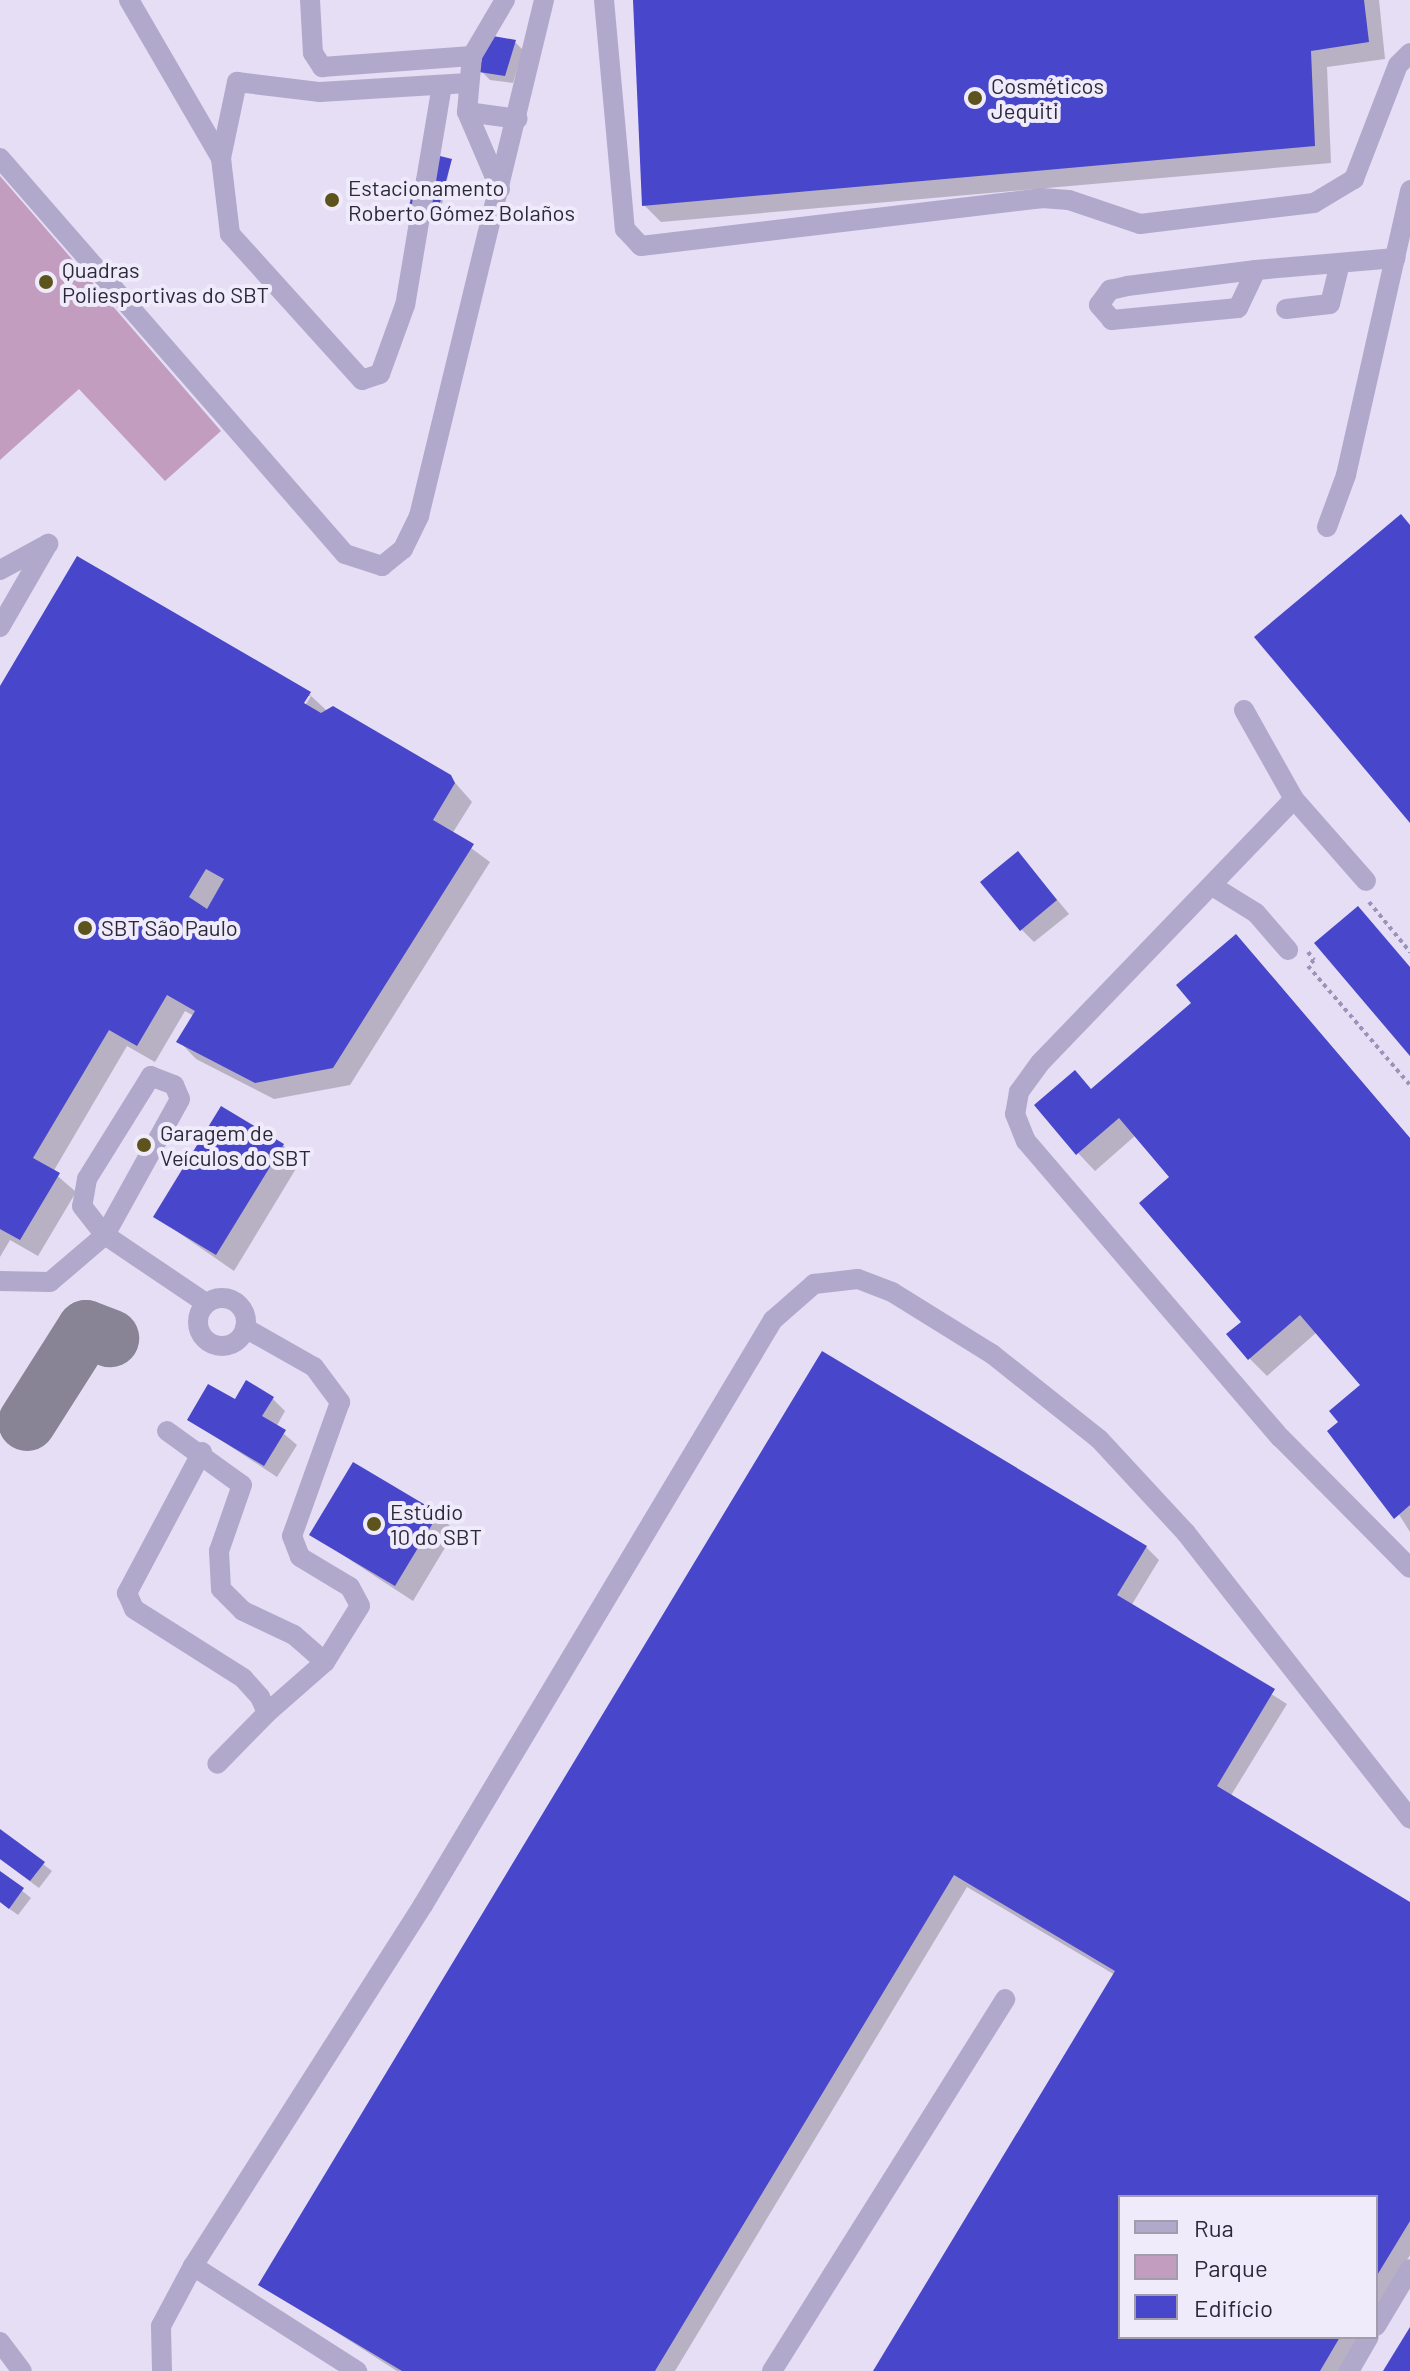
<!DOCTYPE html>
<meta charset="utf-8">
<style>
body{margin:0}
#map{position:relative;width:1410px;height:2371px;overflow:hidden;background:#e5def4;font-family:Barlow,sans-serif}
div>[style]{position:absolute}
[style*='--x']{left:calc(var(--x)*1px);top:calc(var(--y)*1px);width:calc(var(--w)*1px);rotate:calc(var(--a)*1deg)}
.green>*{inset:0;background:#c39dbf}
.shadow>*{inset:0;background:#0003}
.taxiway>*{height:58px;margin:-29px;padding:0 29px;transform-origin:29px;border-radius:29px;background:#888496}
.building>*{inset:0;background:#4846ca}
.path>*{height:4px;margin-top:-2px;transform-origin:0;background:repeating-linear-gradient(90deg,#9b93b8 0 4px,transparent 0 8px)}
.minor>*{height:20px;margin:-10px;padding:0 10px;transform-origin:10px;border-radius:10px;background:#b1a9cc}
.minor>.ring{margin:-10px;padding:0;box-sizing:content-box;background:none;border:20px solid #b1a9cc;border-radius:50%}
.dots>*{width:22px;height:22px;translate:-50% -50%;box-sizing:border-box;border:4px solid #f0ebfb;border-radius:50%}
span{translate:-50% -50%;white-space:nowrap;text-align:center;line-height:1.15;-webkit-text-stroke:8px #f0ebfb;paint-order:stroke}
.poi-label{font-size:22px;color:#2b2939}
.left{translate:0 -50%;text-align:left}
.legend{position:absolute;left:1118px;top:2195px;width:260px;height:144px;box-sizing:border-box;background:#f0ebfb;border:2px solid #a19dad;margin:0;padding:10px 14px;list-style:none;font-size:24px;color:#2b2939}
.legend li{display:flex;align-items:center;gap:16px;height:40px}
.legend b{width:40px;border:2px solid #a19dad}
</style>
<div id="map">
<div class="green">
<i style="clip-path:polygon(0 176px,221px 431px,165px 481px,79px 389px,0 460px)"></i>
</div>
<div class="shadow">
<i style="clip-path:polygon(635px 0,1379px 0,1385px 59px,1327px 67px,1331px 163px,661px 222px,644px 205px)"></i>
<i style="clip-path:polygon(515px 42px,523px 50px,513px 83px,490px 80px,481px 71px)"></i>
<i style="clip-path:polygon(451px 161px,438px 224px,411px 219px,408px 215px)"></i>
<i style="clip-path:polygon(evenodd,0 690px,309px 694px,326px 710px,450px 777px,472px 802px,452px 834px,490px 862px,350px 1085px,274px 1099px,196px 1059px,179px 1041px,194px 1016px,185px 1011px,155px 1062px,127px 1046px,53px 1172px,76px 1192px,38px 1256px,10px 1240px,0 1257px,0 690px,306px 696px,311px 696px,301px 712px,306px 696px)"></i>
<i style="clip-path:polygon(1030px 867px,1069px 914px,1034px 942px,1021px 929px)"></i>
<i style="clip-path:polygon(1253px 954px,1410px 1138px,1410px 1532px,1341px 1422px,1363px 1385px,1317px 1332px,1267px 1376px,1250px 1359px,1244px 1322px,1172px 1178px,1136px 1135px,1095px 1171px,1078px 1153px,1092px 1090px)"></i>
<i style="clip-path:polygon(283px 1145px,300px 1162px,234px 1271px,156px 1217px)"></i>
<i style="clip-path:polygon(272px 1398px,285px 1411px,276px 1427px,297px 1445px,277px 1477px,189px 1419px)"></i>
<i style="clip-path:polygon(438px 1514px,455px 1531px,413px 1601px,312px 1535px)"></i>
<i style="clip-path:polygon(1146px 1547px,1159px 1560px,1131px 1606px,1287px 1704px,1230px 1797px,1410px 1904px,1410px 2255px,1376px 2311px,1376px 2197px,1120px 2197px,1120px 2337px,1360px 2337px,1340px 2371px,876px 2371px,1115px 1975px,967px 1887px,675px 2371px,397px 2371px,261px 2284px)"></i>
<i style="clip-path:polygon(0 1831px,52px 1871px,39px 1888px,0 1859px)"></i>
<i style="clip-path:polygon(0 1873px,31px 1898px,18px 1915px,0 1902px)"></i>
</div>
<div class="taxiway">
<i style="--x:27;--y:1422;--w:110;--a:-57.6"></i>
<i style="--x:86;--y:1329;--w:26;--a:21"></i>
</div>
<div class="building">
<i style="clip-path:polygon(633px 0,1364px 0,1369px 42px,1311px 51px,1315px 146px,642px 206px)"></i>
<i style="clip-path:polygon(487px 35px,516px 40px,505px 76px,479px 72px)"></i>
<i style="clip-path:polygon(424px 152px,452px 159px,435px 221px,406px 216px)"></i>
<i style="clip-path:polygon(1401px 514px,1410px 525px,1410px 823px,1254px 637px)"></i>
<i style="clip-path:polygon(evenodd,77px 556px,311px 692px,304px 703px,321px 713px,333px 706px,451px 775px,455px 783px,433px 820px,474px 844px,333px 1068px,255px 1083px,176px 1042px,195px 1011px,167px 995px,137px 1046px,109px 1030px,33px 1158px,60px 1173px,20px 1240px,0 1229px,0 686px,77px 556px,206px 869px,224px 879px,207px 909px,189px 897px,206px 869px)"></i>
<i style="clip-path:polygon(1018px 851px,1057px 900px,1020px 931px,980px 882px)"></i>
<i style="clip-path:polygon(1358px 906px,1410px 967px,1410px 1056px,1314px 943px)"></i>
<i style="clip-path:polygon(1236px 934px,1410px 1138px,1410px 1505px,1394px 1519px,1327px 1431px,1338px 1422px,1329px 1411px,1360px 1385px,1300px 1315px,1248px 1360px,1226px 1334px,1241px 1322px,1139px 1203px,1169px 1177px,1119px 1118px,1076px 1155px,1034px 1105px,1075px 1070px,1091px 1089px,1191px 1003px,1176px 985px)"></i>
<i style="clip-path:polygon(221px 1106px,284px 1144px,216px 1255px,153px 1217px)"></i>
<i style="clip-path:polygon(822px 1351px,1147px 1546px,1117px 1595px,1275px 1689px,1217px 1786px,1410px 1902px,1410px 2221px,1376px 2277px,1376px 2197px,1120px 2197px,1120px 2337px,1340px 2337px,1320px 2371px,873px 2371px,1115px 1971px,954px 1875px,655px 2371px,402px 2371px,258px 2285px)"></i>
<i style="clip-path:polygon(246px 1380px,274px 1397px,262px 1416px,286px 1430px,264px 1466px,187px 1420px,208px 1384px,235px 1399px)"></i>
<i style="clip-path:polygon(353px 1462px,439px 1513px,395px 1586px,309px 1535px)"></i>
<i style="clip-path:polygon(0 1829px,45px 1862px,30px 1881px,0 1859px)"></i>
<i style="clip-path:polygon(0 1871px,24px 1888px,9px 1909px,0 1902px)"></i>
<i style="clip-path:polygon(1410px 2327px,1410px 2371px,1383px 2371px)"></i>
</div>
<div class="path">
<i style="--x:1369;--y:902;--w:65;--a:50.6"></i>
<i style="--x:1308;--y:952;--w:10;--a:53"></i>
<i style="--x:1314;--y:960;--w:8;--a:135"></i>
<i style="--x:1308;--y:966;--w:157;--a:49.4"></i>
</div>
<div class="minor">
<i style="--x:129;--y:0;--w:183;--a:59.8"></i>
<i style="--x:310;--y:0;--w:53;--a:86.8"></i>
<i style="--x:313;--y:53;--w:17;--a:57"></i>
<i style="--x:322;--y:67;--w:150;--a:-4.2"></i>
<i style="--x:604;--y:0;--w:230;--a:84.8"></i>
<i style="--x:625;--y:229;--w:23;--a:47"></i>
<i style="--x:641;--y:246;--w:403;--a:-6.8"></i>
<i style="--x:1041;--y:198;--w:28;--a:4"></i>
<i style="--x:1069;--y:200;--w:75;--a:18.7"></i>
<i style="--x:1140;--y:224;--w:175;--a:-6.9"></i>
<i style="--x:1314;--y:203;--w:47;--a:-31"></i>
<i style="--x:1354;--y:179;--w:122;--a:-68.9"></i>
<i style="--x:1398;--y:65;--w:17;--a:-45"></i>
<i style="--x:442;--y:85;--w:223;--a:99.5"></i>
<i style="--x:405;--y:305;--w:73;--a:109.9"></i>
<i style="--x:380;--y:374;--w:19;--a:162"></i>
<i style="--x:362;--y:380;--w:197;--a:-132.1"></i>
<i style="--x:230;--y:234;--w:77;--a:-96.8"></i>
<i style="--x:221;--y:158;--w:78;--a:-78.1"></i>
<i style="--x:237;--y:82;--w:84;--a:6.9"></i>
<i style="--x:320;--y:92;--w:148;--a:-3.5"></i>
<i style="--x:467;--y:112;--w:51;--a:7.8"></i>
<i style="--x:0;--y:158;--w:525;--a:48.94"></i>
<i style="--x:345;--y:554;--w:39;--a:18"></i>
<i style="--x:382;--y:566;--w:27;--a:-39"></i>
<i style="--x:403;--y:549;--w:37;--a:-64"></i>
<i style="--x:419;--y:516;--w:531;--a:-76.38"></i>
<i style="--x:500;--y:189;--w:84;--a:-113.2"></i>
<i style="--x:467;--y:112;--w:56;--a:-84.9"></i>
<i style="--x:472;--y:56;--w:65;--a:-59.5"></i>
<i style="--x:1256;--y:270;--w:42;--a:115.3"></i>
<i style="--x:1238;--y:308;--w:127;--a:174.6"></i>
<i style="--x:1112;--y:320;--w:20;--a:-131"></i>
<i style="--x:1099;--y:305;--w:19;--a:-54"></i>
<i style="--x:1110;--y:290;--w:17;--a:-13"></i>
<i style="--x:1127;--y:286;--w:130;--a:-7.1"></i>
<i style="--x:1256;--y:270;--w:140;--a:-4.9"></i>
<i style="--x:1286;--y:309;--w:44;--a:-6.5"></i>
<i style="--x:1330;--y:304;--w:42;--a:-76.3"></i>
<i style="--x:1327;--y:527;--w:55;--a:-69.9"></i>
<i style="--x:1346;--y:475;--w:292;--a:-77.3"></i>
<i style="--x:0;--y:570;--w:55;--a:-28.4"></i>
<i style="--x:0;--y:627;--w:96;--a:-60"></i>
<i style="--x:1244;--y:710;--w:102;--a:60.7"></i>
<i style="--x:1294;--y:799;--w:109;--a:48.7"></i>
<i style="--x:1294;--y:799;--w:366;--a:133.9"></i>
<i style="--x:1040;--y:1063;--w:36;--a:126"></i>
<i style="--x:1019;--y:1092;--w:22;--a:100"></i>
<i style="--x:1015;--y:1114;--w:29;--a:68"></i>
<i style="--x:1026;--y:1141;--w:391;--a:49.4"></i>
<i style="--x:1281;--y:1438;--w:183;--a:45.2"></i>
<i style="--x:1214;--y:887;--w:49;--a:31.8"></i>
<i style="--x:1256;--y:913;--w:49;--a:49.1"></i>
<i style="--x:0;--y:1281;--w:50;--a:1.1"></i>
<i style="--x:50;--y:1282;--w:72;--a:-40.5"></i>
<i style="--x:105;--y:1235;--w:155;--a:-61.1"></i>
<i style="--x:180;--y:1099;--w:15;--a:-113"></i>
<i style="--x:174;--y:1085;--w:25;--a:-159"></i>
<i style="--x:151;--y:1076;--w:121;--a:121.9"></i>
<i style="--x:87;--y:1179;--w:27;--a:100"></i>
<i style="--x:82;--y:1206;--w:37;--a:52"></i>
<i style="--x:105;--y:1235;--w:122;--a:34"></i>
<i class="ring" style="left:198px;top:1298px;width:28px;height:28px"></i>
<i style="--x:245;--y:1328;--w:79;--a:29.5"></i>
<i style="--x:314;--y:1367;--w:44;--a:53.4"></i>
<i style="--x:340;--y:1402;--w:142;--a:109.7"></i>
<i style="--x:292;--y:1536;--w:22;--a:69"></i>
<i style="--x:300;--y:1557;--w:58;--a:31"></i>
<i style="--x:350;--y:1587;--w:21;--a:62"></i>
<i style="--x:360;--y:1606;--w:66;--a:122"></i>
<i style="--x:167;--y:1431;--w:92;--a:35.8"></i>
<i style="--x:242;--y:1485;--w:70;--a:109.2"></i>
<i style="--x:219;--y:1551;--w:38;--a:87"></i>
<i style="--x:221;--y:1589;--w:31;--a:45"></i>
<i style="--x:243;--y:1611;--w:56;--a:25.2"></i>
<i style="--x:294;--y:1635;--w:41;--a:41.1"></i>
<i style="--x:325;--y:1662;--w:77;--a:138.7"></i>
<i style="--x:202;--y:1452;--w:160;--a:118"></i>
<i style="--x:127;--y:1593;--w:17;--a:66"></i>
<i style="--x:134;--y:1609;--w:129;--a:32.3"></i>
<i style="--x:243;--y:1678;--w:25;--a:48"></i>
<i style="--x:260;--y:1697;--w:17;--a:66"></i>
<i style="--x:267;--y:1713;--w:71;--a:134.4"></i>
<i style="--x:193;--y:2266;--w:195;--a:32.6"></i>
<i style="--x:1376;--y:2326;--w:66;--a:-59.2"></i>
<i style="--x:0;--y:2342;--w:36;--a:53"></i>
<i style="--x:162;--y:2371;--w:45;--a:-91.3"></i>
<i style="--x:161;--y:2326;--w:68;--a:-61.9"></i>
<i style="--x:193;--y:2266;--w:428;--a:-57.5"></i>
<i style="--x:423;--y:1905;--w:682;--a:-59.11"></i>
<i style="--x:773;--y:1320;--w:55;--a:-41.3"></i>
<i style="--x:814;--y:1284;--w:44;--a:-6.5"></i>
<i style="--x:858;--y:1279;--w:36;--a:21"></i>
<i style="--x:892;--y:1292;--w:118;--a:31.8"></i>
<i style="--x:992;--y:1354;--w:137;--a:38.5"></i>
<i style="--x:1099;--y:1439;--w:128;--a:47.2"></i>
<i style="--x:1186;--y:1533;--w:363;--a:51.9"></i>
<i style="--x:772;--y:2371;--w:439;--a:-57.9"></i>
<i style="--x:1349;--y:2371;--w:39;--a:-60"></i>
</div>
<div class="dots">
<i style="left:975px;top:98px;background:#5d531d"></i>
<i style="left:332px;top:200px;background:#5d531d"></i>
<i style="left:46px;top:282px;background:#5d531d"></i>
<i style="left:85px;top:928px;background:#5d531d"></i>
<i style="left:144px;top:1145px;background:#5d531d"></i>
<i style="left:374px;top:1524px;background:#5d531d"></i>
</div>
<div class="poi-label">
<span class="left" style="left:991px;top:98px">Cosméticos<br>Jequiti</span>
<span class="left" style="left:348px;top:200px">Estacionamento<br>Roberto Gómez Bolaños</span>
<span class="left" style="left:62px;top:282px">Quadras<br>Poliesportivas do SBT</span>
<span class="left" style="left:101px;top:928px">SBT São Paulo</span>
<span class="left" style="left:160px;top:1145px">Garagem de<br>Veículos do SBT</span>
<span class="left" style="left:390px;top:1524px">Estúdio<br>10 do SBT</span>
</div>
<ul class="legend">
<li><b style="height:10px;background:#b1a9cc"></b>Rua</li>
<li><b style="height:22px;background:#c39dbf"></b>Parque</li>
<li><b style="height:22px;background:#4846ca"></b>Edifício</li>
</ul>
</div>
